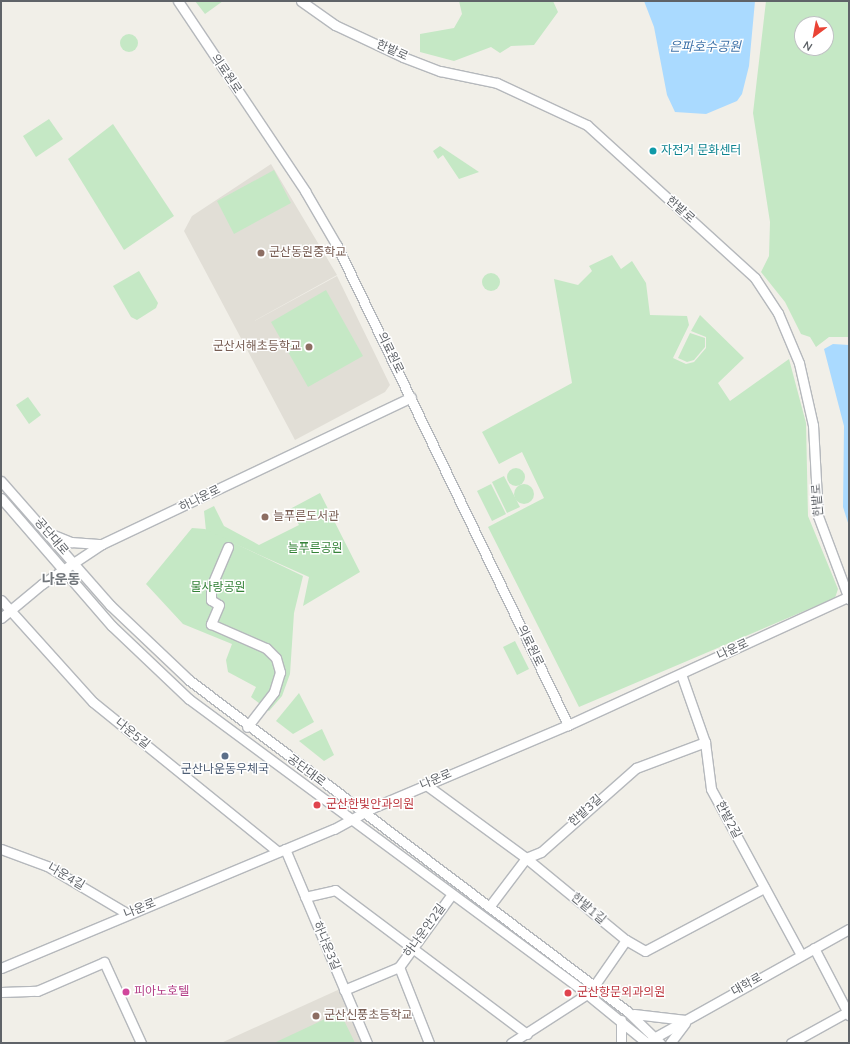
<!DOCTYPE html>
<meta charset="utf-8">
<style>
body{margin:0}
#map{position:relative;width:850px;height:1044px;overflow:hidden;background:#f1efe8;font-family:"Nunito Sans","Noto Sans KR",sans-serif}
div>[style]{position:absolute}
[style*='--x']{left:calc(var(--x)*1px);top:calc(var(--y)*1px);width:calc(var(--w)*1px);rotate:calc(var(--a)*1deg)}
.education>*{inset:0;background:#e1ded6}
.green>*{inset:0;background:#c5e8c5}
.round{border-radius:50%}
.water>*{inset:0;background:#aadaff}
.roads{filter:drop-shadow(1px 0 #b5b8bc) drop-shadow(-1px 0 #b5b8bc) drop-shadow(0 1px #b5b8bc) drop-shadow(0 -1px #b5b8bc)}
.minor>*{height:9px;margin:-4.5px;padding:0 4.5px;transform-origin:4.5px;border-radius:4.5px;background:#fff}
.dots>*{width:11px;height:11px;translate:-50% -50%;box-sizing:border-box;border:2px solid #fff;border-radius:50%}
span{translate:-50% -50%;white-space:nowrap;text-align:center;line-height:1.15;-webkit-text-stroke:3px #fff;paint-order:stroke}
.street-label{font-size:12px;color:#5f6368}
.culture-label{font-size:12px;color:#0d838f}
.left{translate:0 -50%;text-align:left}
.education-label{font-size:12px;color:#785e54}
.right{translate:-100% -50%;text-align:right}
.park-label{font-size:12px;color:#348238}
.service-label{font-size:12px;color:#4e5e75}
.health-label{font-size:12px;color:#be3a42}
.hotel-label{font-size:12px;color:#b23c85}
.water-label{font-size:13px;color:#4174aa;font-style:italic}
.quarter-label{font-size:14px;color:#70757a;font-weight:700}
.frame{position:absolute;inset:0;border:2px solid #5f6368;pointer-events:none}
.north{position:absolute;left:794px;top:16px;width:40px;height:40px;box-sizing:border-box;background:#fff;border:1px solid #bfc1c3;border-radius:50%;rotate:212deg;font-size:11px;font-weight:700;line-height:16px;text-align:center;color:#5f6368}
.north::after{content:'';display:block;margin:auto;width:14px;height:18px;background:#ea4335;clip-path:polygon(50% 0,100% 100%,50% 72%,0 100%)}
</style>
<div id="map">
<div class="education">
<i style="clip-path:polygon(271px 164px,337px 275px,247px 325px,337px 276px,390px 385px,385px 392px,295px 440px,184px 231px,192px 216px)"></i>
<i style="clip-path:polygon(340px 989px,364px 1043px,221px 1043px)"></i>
</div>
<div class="green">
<i style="clip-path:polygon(195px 1px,223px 1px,205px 14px)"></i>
<i style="clip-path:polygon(459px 1px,553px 1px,558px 12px,534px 45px,511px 46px,500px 53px,491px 47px,454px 61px,420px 52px,420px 34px,454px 28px,462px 14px)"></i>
<i style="clip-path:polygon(evenodd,766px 1px,849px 1px,849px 337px,829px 337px,816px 347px,810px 337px,801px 334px,785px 302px,761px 272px,769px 256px,770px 222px,753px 113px,766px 1px,802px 24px,826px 24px,826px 48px,802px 48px,802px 24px)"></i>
<i class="round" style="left:120px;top:34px;width:18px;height:18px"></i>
<i style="clip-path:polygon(49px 119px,63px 139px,36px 157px,23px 136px)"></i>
<i style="clip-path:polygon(113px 124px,174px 216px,124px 250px,68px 159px)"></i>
<i style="clip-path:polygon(440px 146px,479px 172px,459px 179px,443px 155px,438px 159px,433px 151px)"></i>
<i style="clip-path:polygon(274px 170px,291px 203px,234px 234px,217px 201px)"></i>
<i style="clip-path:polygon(612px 255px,621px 269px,632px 261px,646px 283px,650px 315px,687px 316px,689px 325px,673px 358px,686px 364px,694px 362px,706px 348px,706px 337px,691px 331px,700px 315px,744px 358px,718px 383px,730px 401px,789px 359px,806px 423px,808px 516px,838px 589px,835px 598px,579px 707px,488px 527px,544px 498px,522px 452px,499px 464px,482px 432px,572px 383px,554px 279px,578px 285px,592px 271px,589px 266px)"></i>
<i style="clip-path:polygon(139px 271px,158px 303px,156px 308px,137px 320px,131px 317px,113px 286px)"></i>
<i class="round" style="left:482px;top:273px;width:18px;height:18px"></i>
<i style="clip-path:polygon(326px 290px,363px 356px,308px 387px,271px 322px)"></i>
<i style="clip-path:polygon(690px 333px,705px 338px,705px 347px,694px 360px,687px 362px,678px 358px)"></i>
<i style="clip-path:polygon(28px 397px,41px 415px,29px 424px,16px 405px)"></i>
<i class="round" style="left:507px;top:468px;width:18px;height:18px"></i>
<i style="clip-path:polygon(504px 476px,520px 507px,507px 513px,492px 482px)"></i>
<i style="clip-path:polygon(491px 484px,506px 514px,492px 521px,477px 491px)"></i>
<i class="round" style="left:514px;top:484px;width:20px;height:20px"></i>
<i style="clip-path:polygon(320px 493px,360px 572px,303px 606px,309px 577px,206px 531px,204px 511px,214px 506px,224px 526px,259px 545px,299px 525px,290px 509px)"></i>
<i style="clip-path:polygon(192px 528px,205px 529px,303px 576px,294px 613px,290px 674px,282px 696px,269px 711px,251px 697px,256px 687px,228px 672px,226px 660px,232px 644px,183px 624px,146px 584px)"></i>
<i style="clip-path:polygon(515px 641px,529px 669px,517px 675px,503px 647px)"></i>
<i style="clip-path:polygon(299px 693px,314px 722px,293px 734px,276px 721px)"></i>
<i style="clip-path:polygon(322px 729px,334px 755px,324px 761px,299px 741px)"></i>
<i style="clip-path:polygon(340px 1012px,355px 1043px,274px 1043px)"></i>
</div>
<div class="water">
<i style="clip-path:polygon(644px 1px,755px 1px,749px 66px,742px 94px,737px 101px,706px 114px,675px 112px,667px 95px,654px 27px)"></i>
<i style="clip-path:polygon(833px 344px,849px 345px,849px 526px,843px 507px,844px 426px,824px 349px)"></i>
</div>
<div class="roads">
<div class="minor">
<i style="--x:178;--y:1;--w:229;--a:56.2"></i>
<i style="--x:305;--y:191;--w:64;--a:59.8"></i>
<i style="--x:337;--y:246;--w:532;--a:64.25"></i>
<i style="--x:301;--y:1;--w:42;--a:35.2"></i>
<i style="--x:335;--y:25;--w:75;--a:25.2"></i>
<i style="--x:403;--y:57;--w:40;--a:21"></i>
<i style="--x:440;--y:71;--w:58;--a:11.9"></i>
<i style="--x:497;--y:83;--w:99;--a:25"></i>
<i style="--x:587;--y:125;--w:227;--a:42.3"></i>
<i style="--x:755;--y:278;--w:42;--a:56.7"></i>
<i style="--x:778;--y:313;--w:54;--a:67.2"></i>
<i style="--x:799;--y:363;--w:64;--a:77.3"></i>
<i style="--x:813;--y:425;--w:91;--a:86.9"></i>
<i style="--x:818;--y:516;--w:89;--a:69.5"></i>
<i style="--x:1;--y:481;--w:165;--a:48.7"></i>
<i style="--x:110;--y:605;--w:109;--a:43.5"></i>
<i style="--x:189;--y:680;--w:549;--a:37.08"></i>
<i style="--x:627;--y:1011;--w:46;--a:44.1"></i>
<i style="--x:1;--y:498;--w:169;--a:49.1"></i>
<i style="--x:112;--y:626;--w:106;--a:43.5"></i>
<i style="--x:189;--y:699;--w:495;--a:36.5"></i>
<i style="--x:587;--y:994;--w:77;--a:39.2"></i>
<i style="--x:51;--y:534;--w:22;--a:22"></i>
<i style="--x:71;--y:542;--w:31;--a:4"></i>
<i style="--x:228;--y:547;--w:43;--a:113"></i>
<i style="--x:211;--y:587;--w:13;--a:90"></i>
<i style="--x:211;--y:600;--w:9;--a:32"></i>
<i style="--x:219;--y:605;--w:21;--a:113"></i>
<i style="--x:211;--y:624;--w:60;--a:23.6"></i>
<i style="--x:266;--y:648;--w:14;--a:45"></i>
<i style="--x:276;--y:658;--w:15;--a:74"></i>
<i style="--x:280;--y:672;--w:21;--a:107"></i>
<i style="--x:274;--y:692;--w:44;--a:127.6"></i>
<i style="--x:1;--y:600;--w:137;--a:48"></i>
<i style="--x:93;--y:702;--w:238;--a:39"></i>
<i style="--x:1;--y:618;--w:53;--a:-39.7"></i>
<i style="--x:42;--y:584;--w:72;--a:-33.7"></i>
<i style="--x:102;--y:544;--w:342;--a:-25.4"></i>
<i style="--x:681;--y:674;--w:72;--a:70.6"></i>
<i style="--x:705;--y:742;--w:47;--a:82.7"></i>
<i style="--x:711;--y:789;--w:189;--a:61.5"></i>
<i style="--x:425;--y:784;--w:125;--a:36.2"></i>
<i style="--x:526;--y:858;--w:129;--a:39.4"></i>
<i style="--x:626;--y:940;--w:22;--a:30"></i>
<i style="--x:645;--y:951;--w:135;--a:-27.9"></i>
<i style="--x:1;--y:849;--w:49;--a:20.3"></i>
<i style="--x:47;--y:866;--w:94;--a:30.7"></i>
<i style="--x:285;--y:849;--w:211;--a:67.1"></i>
<i style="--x:305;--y:897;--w:31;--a:-13"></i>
<i style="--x:335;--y:890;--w:240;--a:36.9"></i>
<i style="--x:489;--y:907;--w:61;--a:-52.9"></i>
<i style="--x:526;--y:858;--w:16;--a:-22"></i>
<i style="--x:541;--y:852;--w:127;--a:-41.5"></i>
<i style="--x:636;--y:768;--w:74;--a:-20.6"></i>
<i style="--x:814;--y:948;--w:76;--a:62.4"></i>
<i style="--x:1;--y:968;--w:361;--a:-22.7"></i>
<i style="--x:334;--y:829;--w:43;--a:-28.9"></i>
<i style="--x:372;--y:808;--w:213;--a:-23"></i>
<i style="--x:568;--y:725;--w:308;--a:-24.6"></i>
<i style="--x:594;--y:986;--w:56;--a:-55.2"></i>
<i style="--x:344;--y:990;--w:60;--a:-22.7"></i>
<i style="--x:1;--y:992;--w:36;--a:-2"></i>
<i style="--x:37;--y:991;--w:73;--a:-23.4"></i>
<i style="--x:104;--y:962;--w:89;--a:65.4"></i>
<i style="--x:634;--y:1014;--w:52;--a:6.6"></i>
<i style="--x:621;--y:1020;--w:23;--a:90"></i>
<i style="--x:652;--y:1039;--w:226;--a:-29.2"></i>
<i style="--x:429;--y:1043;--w:82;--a:-111.5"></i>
<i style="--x:399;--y:967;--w:90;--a:-54"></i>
<i style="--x:511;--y:1043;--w:90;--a:-32.8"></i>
<i style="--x:670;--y:1043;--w:25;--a:-53"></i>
<i style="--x:791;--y:1043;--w:66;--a:-28.9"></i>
</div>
</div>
<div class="dots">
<i style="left:653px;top:151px;background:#0f9aa8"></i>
<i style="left:261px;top:253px;background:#8d6e63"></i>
<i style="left:309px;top:347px;background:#8d6e63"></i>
<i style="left:265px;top:517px;background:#8d6e63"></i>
<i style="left:225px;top:756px;background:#5c6f8a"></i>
<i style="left:317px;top:805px;background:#e0444e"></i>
<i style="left:126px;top:992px;background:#d1479c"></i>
<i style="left:568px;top:993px;background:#e0444e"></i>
<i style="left:316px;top:1016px;background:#8d6e63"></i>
</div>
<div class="street-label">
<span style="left:392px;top:51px;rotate:24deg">한밭로</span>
<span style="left:226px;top:74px;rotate:56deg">의료원로</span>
<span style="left:680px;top:210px;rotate:41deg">한밭로</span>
<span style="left:390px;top:353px;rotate:64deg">의료원로</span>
<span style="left:200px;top:499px;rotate:-26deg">하나운로</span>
<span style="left:818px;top:500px;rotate:-95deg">한밭로</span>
<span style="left:51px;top:537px;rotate:49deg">공단대로</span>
<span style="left:530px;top:646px;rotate:64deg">의료원로</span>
<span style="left:733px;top:650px;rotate:-25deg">나운로</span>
<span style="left:132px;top:734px;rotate:39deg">나운5길</span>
<span style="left:306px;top:771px;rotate:37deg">공단대로</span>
<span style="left:436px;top:780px;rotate:-23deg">나운로</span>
<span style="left:586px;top:811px;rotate:-42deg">한밭3길</span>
<span style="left:728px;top:820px;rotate:62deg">한밭2길</span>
<span style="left:66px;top:877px;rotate:30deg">나운4길</span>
<span style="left:140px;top:909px;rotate:-22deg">나운로</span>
<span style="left:588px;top:909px;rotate:40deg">한밭1길</span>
<span style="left:425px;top:931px;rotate:-54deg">하나운안2길</span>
<span style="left:326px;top:946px;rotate:67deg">하나운3길</span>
<span style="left:747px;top:985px;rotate:-29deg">대학로</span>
</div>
<div class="culture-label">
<span class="left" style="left:661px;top:151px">자전거 문화센터</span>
</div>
<div class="education-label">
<span class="left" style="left:269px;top:253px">군산동원중학교</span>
<span class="right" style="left:301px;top:347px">군산서해초등학교</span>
<span class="left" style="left:273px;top:517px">늘푸른도서관</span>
<span class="left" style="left:324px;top:1016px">군산신풍초등학교</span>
</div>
<div class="park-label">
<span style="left:315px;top:549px">늘푸른공원</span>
<span style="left:218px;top:588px">물사랑공원</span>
</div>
<div class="service-label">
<span style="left:225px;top:770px">군산나운동우체국</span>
</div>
<div class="health-label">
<span class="left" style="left:326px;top:805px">군산한빛안과의원</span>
<span class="left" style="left:577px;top:993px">군산항문외과의원</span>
</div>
<div class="hotel-label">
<span class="left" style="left:134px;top:992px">피아노호텔</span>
</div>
<div class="water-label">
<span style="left:705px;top:47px">은파호수공원</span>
</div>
<div class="quarter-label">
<span style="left:61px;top:580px">나운동</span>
</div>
<div class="frame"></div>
<div class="north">N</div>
</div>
